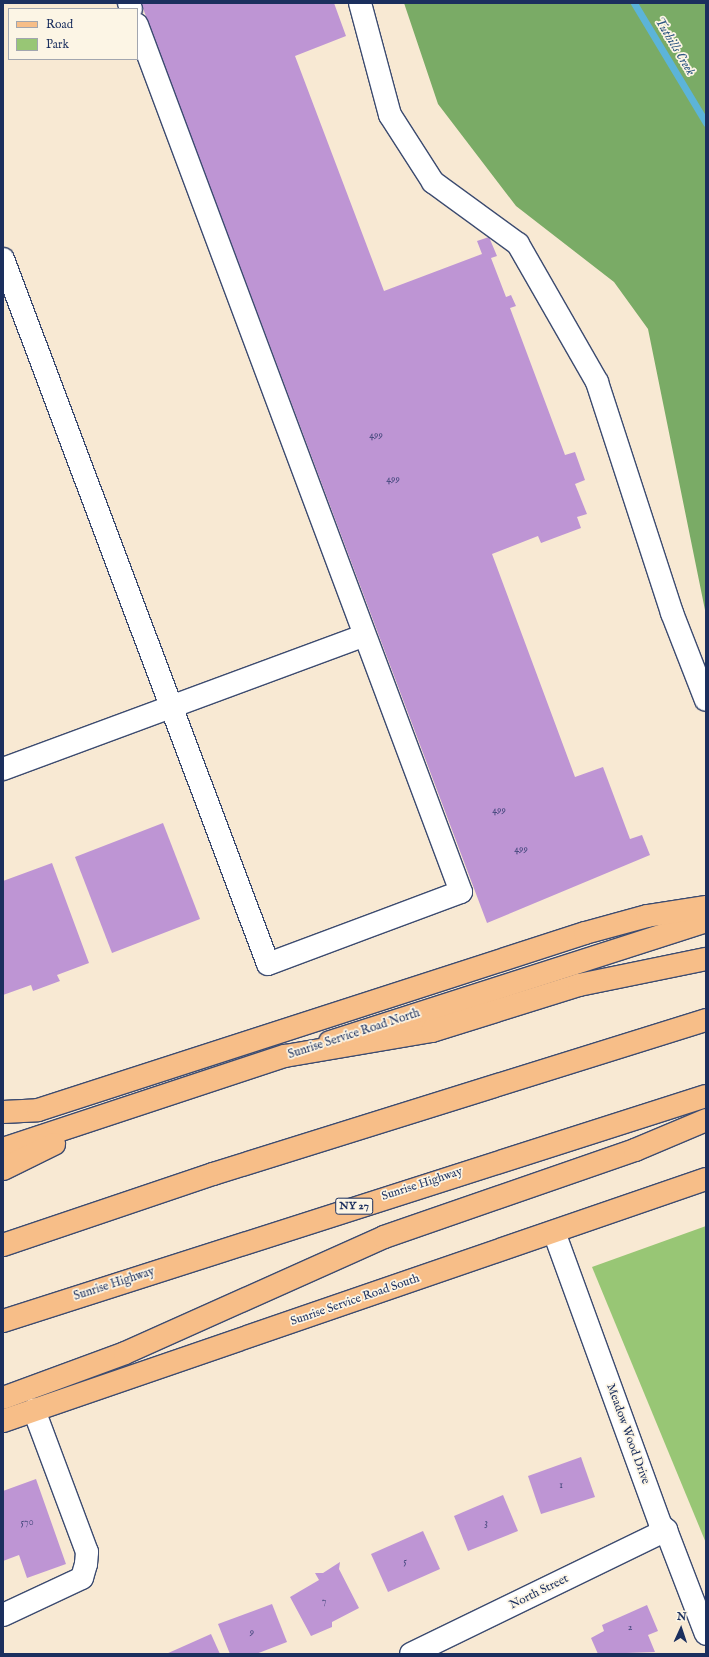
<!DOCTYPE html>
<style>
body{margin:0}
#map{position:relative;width:709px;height:1657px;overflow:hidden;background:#f8e9d3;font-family:"IM FELL English",serif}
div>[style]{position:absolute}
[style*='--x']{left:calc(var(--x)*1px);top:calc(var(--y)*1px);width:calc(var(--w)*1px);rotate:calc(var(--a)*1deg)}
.green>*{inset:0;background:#98c675}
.forest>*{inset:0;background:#7aab66}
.stream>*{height:7px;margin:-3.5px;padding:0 3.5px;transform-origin:3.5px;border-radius:3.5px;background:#5cb4d9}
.building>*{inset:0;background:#be95d4}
.roads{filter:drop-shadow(1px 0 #3c4b70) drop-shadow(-1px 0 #3c4b70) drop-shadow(0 1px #3c4b70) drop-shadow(0 -1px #3c4b70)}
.minor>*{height:22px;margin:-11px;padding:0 11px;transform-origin:11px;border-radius:11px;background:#fff}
.major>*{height:22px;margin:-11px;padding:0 11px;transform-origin:11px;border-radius:11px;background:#f7be88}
.highway>*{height:22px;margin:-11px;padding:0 11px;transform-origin:11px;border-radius:11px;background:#f7be88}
span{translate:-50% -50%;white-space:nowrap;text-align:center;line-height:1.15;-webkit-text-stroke:3.5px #fcf5e5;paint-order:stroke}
.number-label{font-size:10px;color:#44487c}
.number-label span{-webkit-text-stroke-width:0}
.shield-label span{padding:1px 3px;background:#fcf5e5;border:1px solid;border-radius:3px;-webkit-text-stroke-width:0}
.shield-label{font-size:11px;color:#1b2f5e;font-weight:700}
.street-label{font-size:12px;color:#1b2f5e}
.water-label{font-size:13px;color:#2e5783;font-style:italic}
.frame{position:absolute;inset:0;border:4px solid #1b2f5e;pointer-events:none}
.legend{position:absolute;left:8px;top:8px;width:130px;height:52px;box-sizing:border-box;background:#fcf5e5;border:1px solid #a2a6af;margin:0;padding:5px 7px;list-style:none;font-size:12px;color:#1b2f5e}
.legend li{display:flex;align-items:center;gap:8px;height:20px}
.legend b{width:20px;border:1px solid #a2a6af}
.north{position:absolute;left:661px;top:1609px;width:40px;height:40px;-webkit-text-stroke:3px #fcf5e5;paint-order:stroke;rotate:3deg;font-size:11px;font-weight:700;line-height:16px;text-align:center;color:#1b2f5e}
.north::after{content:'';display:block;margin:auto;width:14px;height:18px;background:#1b2f5e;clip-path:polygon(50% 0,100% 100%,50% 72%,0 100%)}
</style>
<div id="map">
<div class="green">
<i style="clip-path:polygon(706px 1226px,706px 1543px,592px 1267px)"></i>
</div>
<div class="forest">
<i style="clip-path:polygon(404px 3px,706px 3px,706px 615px,648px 329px,614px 282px,516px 206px,438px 104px)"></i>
</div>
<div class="stream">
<i style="--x:634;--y:3;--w:140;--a:59"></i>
</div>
<div class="building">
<i style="clip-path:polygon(141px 3px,334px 3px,346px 36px,295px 56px,384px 291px,482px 254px,477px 241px,489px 237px,497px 256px,491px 258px,506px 297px,511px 295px,516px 306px,510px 308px,565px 455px,575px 452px,585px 480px,575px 484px,587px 514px,577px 517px,581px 528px,541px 543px,538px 536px,492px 554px,575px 777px,603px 767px,630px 839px,642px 835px,650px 855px,487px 923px)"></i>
<i style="clip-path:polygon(163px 823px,200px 919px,112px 953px,75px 857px)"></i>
<i style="clip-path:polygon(52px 863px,89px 963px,57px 975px,60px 981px,33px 991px,31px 985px,3px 995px,3px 881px)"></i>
<i style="clip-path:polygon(581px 1457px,595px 1497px,541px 1514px,528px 1476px)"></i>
<i style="clip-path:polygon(36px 1479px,66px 1564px,27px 1578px,19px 1555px,3px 1561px,3px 1491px)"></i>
<i style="clip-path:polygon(503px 1495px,518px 1531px,468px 1551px,454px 1516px)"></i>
<i style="clip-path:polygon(423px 1531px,440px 1569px,388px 1592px,371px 1554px)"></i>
<i style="clip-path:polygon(340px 1562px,339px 1569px,359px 1608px,332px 1622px,332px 1627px,311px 1636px,290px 1597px,319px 1580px,315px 1573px,323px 1573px)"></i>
<i style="clip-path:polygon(272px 1604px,287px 1642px,256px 1654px,230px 1654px,218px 1624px)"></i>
<i style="clip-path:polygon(647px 1605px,658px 1631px,648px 1635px,655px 1652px,598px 1654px,591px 1638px,604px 1631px,602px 1625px)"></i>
<i style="clip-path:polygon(211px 1634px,220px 1654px,166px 1654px)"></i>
</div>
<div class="roads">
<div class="minor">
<i style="--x:129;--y:3;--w:6;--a:72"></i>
<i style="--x:360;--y:3;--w:116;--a:75"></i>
<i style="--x:390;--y:115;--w:80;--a:57.3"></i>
<i style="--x:433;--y:182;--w:105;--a:36.1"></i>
<i style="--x:518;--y:244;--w:159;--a:60.2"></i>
<i style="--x:597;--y:382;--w:243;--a:72"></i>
<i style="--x:672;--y:613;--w:93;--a:68.7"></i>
<i style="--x:3;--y:259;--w:753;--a:69.4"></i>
<i style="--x:268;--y:964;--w:206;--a:-20.5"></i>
<i style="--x:461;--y:892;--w:926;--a:-110.49"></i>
<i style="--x:3;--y:769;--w:384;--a:-20.3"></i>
<i style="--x:554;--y:1232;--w:311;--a:70"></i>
<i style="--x:660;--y:1524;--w:8;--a:45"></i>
<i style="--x:666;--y:1530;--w:111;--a:69"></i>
<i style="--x:3;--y:1615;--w:87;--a:-25.1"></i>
<i style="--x:82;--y:1578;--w:15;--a:-74"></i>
<i style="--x:86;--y:1564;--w:12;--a:-85"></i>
<i style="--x:87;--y:1552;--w:152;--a:-110.5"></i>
<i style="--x:411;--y:1654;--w:284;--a:-25.9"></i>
</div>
<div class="major">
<i style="--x:330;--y:1042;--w:395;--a:-17.8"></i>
<i style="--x:3;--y:1112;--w:35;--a:-3"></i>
<i style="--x:38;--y:1110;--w:575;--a:-17.93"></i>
<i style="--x:585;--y:933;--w:64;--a:-15.3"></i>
<i style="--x:647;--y:916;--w:60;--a:-8.7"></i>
<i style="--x:3;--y:1421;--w:743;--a:-19"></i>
</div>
<div class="highway">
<i style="--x:3;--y:1149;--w:297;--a:-18.3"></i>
<i style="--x:285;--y:1056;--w:149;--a:-9.7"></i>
<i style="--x:432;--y:1031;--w:154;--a:-17.4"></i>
<i style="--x:579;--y:985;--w:130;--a:-11.6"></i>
<i style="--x:3;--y:1169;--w:57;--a:-26.1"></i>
<i style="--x:3;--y:1245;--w:222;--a:-18.7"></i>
<i style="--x:213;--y:1174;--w:516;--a:-17.35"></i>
<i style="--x:3;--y:1321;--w:738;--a:-17.75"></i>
<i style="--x:3;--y:1398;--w:130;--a:-20.2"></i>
<i style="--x:125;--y:1353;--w:284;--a:-24.1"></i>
<i style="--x:384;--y:1237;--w:266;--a:-19.1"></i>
<i style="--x:635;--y:1150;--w:77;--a:-22.9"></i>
</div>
</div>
<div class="number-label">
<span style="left:376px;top:436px">499</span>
<span style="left:393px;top:480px">499</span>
<span style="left:499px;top:811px">499</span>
<span style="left:521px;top:850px">499</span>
<span style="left:561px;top:1486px">1</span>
<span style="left:27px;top:1523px">570</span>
<span style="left:486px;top:1524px">3</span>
<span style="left:405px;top:1562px">5</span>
<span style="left:324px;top:1602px">7</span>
<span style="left:630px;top:1628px">2</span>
<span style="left:252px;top:1633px">9</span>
</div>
<div class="shield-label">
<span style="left:354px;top:1206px">NY 27</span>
</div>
<div class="street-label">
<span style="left:354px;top:1034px;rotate:-18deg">Sunrise Service Road North</span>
<span style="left:422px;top:1184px;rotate:-18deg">Sunrise Highway</span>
<span style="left:114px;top:1284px;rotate:-18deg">Sunrise Highway</span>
<span style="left:355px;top:1300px;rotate:-19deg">Sunrise Service Road South</span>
<span style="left:628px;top:1434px;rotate:70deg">Meadow Wood Drive</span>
<span style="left:539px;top:1592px;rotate:-26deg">North Street</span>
</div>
<div class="water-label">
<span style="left:674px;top:47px;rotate:59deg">Tuthills Creek</span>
</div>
<div class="frame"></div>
<ul class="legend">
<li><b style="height:5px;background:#f7be88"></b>Road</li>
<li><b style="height:11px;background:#98c675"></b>Park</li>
</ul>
<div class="north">N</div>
</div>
